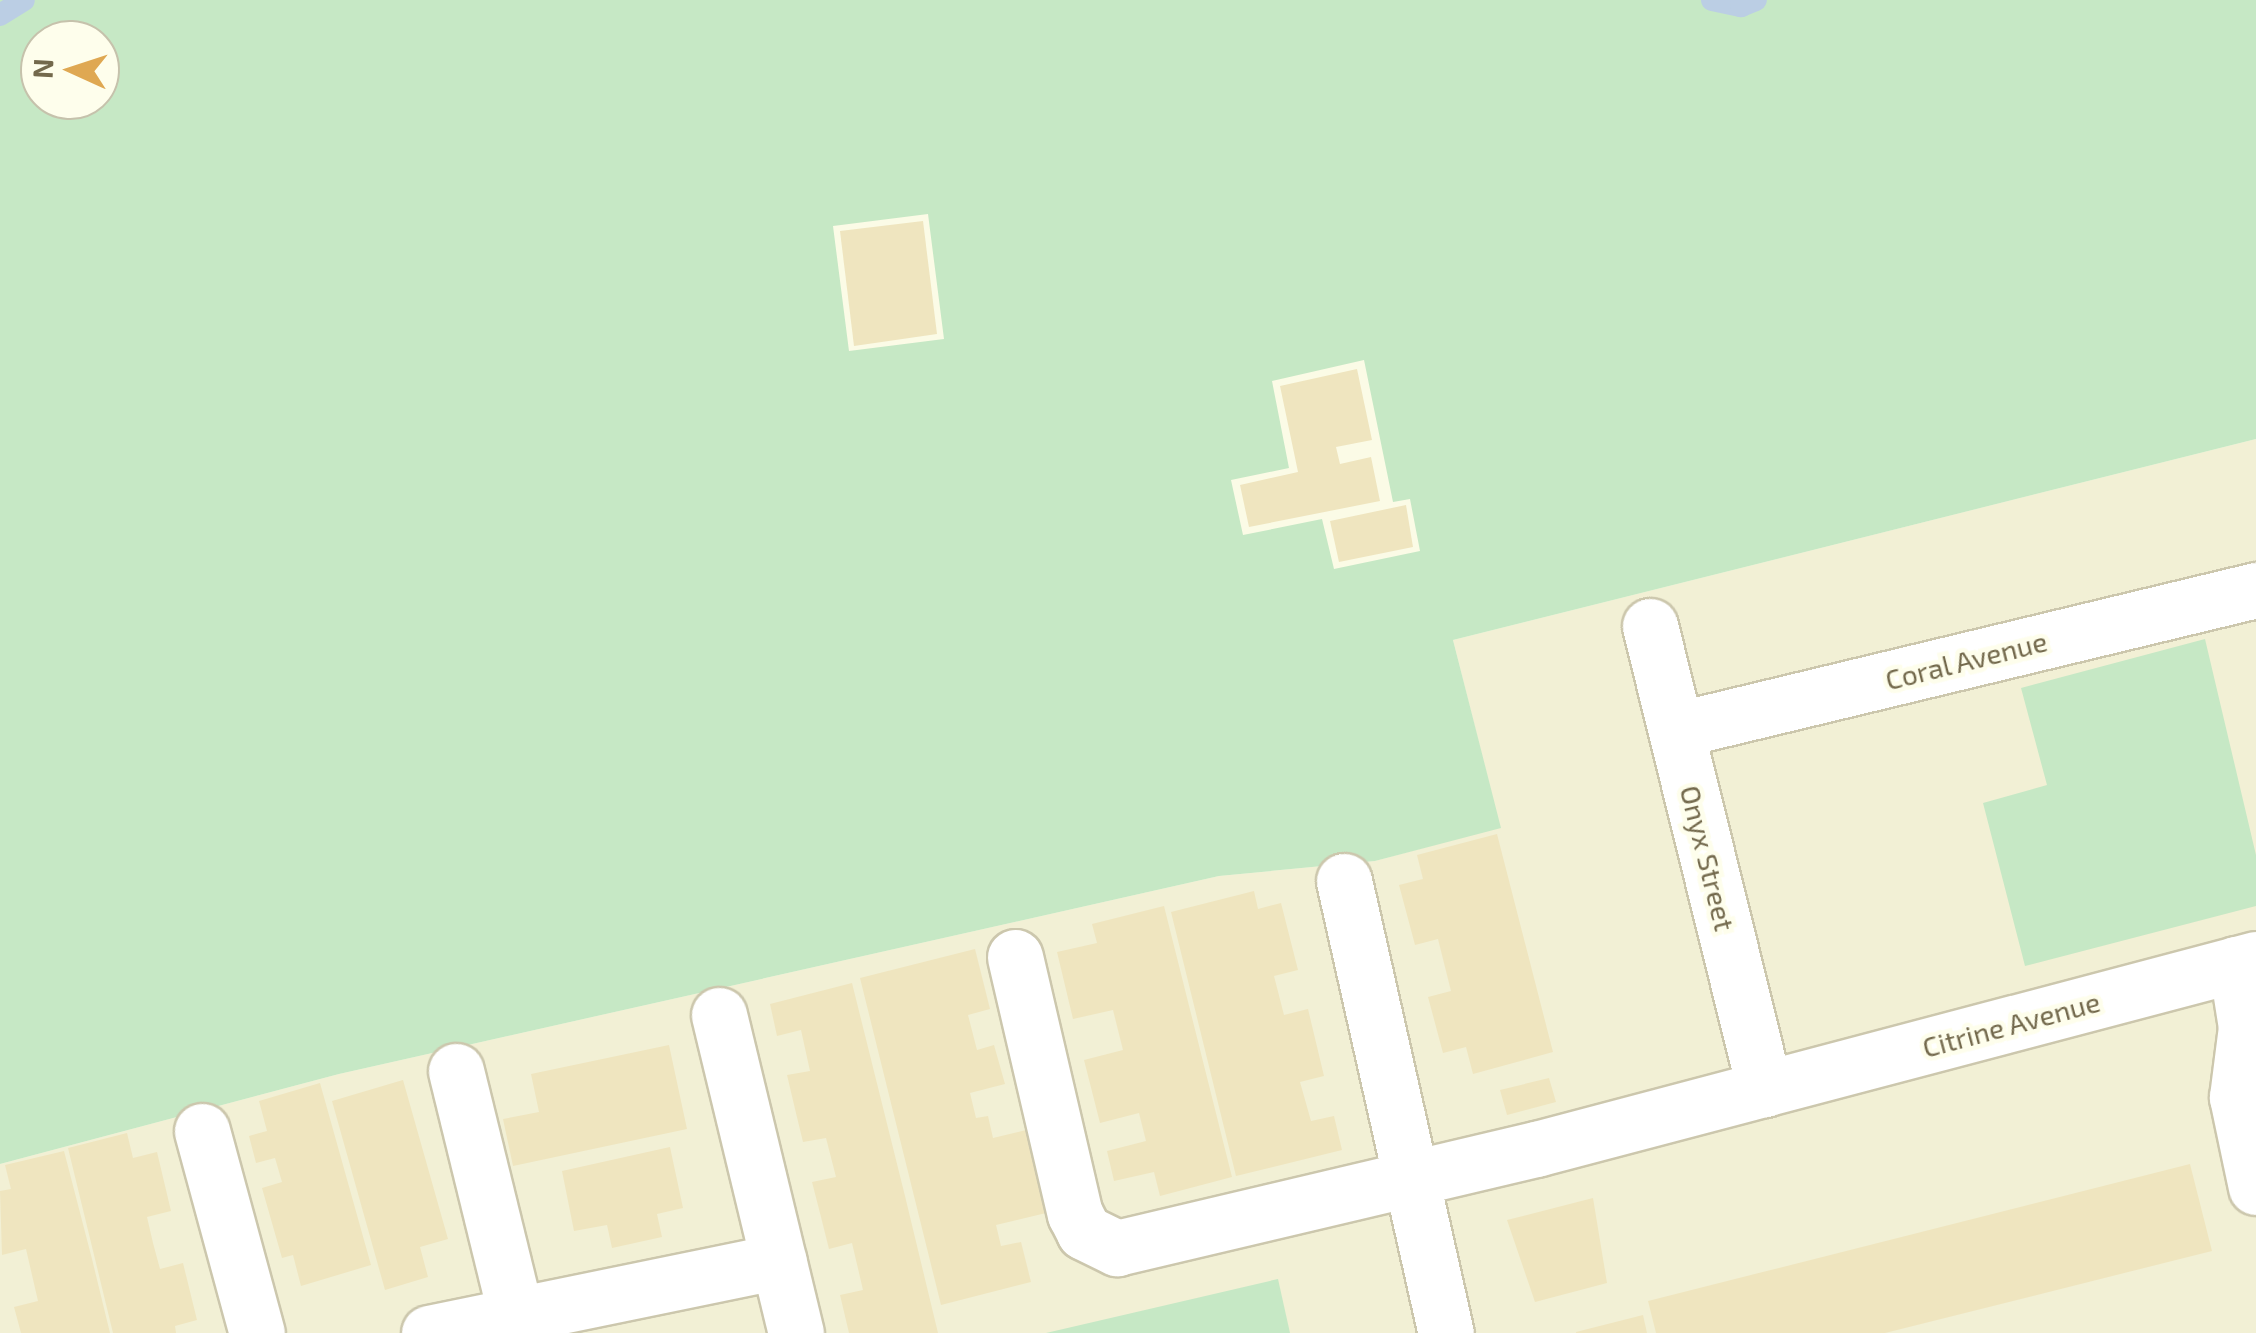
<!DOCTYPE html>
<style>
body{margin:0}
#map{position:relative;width:2256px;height:1333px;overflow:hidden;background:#fbfbe6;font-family:"Exo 2",sans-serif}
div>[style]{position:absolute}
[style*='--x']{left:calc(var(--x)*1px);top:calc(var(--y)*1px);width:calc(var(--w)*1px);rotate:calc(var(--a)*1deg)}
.residential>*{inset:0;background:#f2f0d5}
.green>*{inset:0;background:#c6e8c5}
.stream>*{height:22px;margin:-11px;padding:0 11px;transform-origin:11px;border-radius:11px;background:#bbcee4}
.building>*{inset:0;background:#efe5bf}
.roads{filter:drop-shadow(2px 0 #ccc7ad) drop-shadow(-2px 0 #ccc7ad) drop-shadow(0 2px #ccc7ad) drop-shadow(0 -2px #ccc7ad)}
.minor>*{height:55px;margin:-27.5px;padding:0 27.5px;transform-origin:27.5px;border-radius:27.5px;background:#fff}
span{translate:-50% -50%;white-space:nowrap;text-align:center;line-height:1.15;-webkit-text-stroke:9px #fefeec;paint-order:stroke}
.street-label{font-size:28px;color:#73694c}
.north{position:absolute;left:20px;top:20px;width:100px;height:100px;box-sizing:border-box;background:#fefeec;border:2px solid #c6c2ac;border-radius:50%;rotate:273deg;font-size:28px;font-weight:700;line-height:40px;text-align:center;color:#73694c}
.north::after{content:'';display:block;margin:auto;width:35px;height:45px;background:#dfa852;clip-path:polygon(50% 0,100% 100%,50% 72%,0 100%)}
</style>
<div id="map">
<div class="residential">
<i style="clip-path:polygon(2256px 439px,2256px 1333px,0 1333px,0 1164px,339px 1074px,1219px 876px,1375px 861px,1500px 827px,1453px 640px)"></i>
</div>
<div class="green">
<i style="clip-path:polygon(evenodd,0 0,2256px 0,2256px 439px,1453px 640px,1501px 828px,1375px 861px,1219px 876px,339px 1074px,0 1164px,0 0,40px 40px,100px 40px,100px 100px,40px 100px,40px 40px,0 0,928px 214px,944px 339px,849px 351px,833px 226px,928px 214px,0 0,1364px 360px,1393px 502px,1410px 499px,1420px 551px,1334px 569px,1322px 519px,1243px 535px,1231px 480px,1289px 468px,1272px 381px,1364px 360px)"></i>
<i style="clip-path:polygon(2205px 639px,2256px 855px,2256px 906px,2025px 966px,1983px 803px,2047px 785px,2021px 688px)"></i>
<i style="clip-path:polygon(1278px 1279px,1290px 1333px,1046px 1333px)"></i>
</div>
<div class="stream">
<i style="--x:1712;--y:0;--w:30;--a:12"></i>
<i style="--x:1741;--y:6;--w:16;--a:-22"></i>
<i style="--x:0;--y:15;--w:28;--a:-32"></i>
</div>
<div class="building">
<i style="clip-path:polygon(923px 221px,937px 334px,854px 346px,840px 231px)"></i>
<i style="clip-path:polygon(1357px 369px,1372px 440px,1336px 447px,1340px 464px,1371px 457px,1380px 501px,1249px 527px,1240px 485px,1298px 472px,1280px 386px)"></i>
<i style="clip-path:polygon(1406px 505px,1413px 547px,1339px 562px,1330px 521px)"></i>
<i style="clip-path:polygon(1497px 834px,1553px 1052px,1473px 1074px,1466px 1047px,1443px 1053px,1428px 997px,1451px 991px,1438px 939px,1415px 945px,1399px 885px,1423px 879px,1417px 855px)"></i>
<i style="clip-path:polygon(1254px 891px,1258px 909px,1281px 903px,1298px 970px,1274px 976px,1284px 1015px,1308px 1009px,1324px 1076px,1300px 1082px,1311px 1121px,1334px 1116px,1342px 1150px,1236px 1176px,1171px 912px)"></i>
<i style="clip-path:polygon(1164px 906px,1232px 1177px,1160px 1196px,1154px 1172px,1114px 1181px,1107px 1151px,1146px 1141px,1139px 1113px,1100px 1123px,1084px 1060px,1123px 1050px,1113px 1010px,1073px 1019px,1057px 952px,1097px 943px,1092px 924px)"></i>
<i style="clip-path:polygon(975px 949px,990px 1009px,968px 1015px,977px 1050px,994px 1045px,1005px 1084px,970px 1093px,976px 1118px,988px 1116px,993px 1138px,1026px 1130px,1046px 1213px,996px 1225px,1001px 1246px,1021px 1242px,1031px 1282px,941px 1305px,860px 978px)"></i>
<i style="clip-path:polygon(852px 983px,905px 1196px,938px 1333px,849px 1333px,840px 1295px,863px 1290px,852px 1243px,829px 1249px,821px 1217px,812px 1182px,836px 1177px,826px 1138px,803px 1142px,795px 1109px,787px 1075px,810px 1071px,801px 1030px,777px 1036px,770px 1004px)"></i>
<i style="clip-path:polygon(669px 1045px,687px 1129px,513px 1166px,503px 1119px,539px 1112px,531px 1074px)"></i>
<i style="clip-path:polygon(1549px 1078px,1556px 1102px,1507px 1115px,1500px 1090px)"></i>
<i style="clip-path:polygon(403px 1080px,448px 1239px,420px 1247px,428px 1277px,385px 1290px,332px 1101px)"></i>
<i style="clip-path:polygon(320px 1083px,371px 1265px,301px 1286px,293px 1255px,282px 1258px,262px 1188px,282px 1182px,275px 1158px,256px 1163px,249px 1136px,267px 1131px,259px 1101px)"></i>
<i style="clip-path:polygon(127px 1133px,133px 1158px,157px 1152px,171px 1211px,147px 1217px,153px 1243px,160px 1269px,183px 1263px,197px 1320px,175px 1326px,176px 1333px,113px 1333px,68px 1148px)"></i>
<i style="clip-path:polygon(670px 1147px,683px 1208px,657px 1214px,662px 1237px,612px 1248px,607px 1225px,574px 1231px,562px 1171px)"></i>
<i style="clip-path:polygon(64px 1151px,92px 1259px,110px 1333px,21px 1333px,14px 1307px,38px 1301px,26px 1249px,2px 1255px,0 1191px,11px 1189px,5px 1165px)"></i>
<i style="clip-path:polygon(2190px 1164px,2212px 1251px,1885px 1333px,1656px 1333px,1648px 1301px)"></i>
<i style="clip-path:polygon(1593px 1198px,1607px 1283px,1535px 1302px,1507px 1220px)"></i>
<i style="clip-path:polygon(1643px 1315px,1647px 1333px,1576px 1333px,1576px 1332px)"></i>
</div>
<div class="roads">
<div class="minor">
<i style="--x:1650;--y:626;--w:477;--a:76.1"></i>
<i style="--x:1676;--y:730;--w:597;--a:-13.57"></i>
<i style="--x:1344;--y:881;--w:463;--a:77.3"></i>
<i style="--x:1015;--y:957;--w:264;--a:76.9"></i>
<i style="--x:1075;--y:1214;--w:20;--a:63"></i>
<i style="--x:1084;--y:1232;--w:37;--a:26"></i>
<i style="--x:1117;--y:1248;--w:431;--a:-13.3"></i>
<i style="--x:1536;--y:1149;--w:745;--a:-14.78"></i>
<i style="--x:2236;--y:964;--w:64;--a:81"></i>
<i style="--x:2246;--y:1027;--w:71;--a:97.3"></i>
<i style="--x:2237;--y:1097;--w:92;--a:78.1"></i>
<i style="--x:719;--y:1015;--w:327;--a:76.4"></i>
<i style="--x:456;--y:1071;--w:251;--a:76.2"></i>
<i style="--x:202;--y:1131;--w:209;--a:74.8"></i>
<i style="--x:429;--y:1333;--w:357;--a:-11.6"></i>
</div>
</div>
<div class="street-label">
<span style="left:1966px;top:660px;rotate:-14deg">Coral Avenue</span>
<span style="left:1708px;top:858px;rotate:76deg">Onyx Street</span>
<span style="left:2011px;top:1024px;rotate:-15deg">Citrine Avenue</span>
</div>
<div class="north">N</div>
</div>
